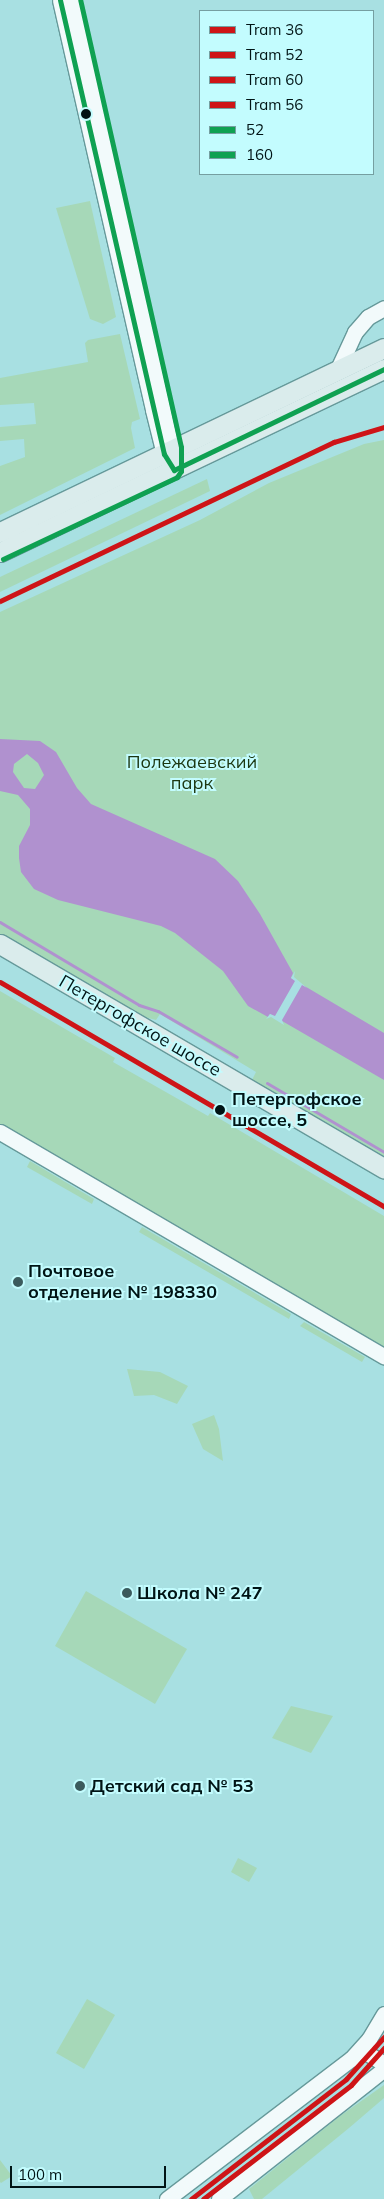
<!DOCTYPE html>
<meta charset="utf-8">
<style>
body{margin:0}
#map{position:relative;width:384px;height:2199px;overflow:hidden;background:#a8e0e2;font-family:Mulish,sans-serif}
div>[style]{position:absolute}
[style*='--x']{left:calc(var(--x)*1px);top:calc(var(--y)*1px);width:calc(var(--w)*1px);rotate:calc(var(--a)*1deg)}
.green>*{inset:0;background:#a6d8b8}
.water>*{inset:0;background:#b091cf}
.pier>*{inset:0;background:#a8e0e2}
.stream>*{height:3px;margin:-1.5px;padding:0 1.5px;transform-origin:1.5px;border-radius:1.5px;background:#b091cf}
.roads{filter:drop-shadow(1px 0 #66999a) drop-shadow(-1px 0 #66999a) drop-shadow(0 1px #66999a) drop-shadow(0 -1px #66999a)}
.minor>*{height:15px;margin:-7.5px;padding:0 7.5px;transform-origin:7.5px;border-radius:7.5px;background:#f2fafb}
.major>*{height:19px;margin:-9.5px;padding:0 9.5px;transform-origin:9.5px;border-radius:9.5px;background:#daecec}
.bus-1>*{height:5px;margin:-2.5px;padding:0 2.5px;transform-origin:2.5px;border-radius:2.5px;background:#0fa152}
.bus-2>*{height:5px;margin:-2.5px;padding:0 2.5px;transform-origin:2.5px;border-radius:2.5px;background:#0fa152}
.tram-1>*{height:5px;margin:-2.5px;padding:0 2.5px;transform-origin:2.5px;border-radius:2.5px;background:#ce1417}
.tram-2>*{height:5px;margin:-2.5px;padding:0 2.5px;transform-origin:2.5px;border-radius:2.5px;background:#ce1417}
.tram-3>*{height:5px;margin:-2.5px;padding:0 2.5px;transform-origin:2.5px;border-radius:2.5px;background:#ce1417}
.tram-4>*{height:5px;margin:-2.5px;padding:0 2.5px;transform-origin:2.5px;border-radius:2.5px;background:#ce1417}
.dots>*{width:14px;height:14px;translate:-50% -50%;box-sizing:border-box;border:2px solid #c3fcfe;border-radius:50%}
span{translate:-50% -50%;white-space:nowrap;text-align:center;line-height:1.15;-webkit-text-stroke:4px #c3fcfe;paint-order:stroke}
.park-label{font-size:18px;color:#1c3711}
.street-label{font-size:18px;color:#001415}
.stop-label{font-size:18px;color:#001415;font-weight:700}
.left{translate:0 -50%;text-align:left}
.poi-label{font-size:18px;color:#001415;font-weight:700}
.legend{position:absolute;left:199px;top:10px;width:175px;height:165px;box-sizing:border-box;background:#c3fcfe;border:1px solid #759fa1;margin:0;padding:6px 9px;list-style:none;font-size:15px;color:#001415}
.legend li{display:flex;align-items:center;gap:10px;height:25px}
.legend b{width:25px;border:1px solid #759fa1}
.scale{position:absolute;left:10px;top:2166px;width:156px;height:22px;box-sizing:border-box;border:2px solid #001415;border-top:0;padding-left:6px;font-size:15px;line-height:18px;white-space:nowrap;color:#001415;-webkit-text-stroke:4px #c3fcfe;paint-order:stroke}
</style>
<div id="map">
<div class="green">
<i style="clip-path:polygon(90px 201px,116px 317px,103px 324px,90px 319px,56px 208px)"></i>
<i style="clip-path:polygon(120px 334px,140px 419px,132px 422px,131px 428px,135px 448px,0 515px,0 466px,25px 457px,24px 439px,0 441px,0 427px,36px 424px,34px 403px,0 405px,0 378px,88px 362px,85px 343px,88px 340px)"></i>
<i style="clip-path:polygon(384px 440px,384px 1157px,252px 1080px,256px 1072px,160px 1014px,156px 1020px,133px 1014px,0 936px,0 612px,200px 520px,269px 483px,364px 444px)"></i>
<i style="clip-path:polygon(207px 479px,210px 491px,0 592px,0 577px)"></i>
<i style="clip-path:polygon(0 991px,115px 1058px,113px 1062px,208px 1116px,210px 1113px,384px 1216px,384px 1347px,0 1124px)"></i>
<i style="clip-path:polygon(30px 1161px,94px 1199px,92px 1204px,27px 1167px)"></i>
<i style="clip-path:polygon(142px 1227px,291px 1314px,289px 1319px,139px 1232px)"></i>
<i style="clip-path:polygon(304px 1322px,365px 1357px,362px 1362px,300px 1326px)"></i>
<i style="clip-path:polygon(127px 1369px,160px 1372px,188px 1386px,177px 1404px,154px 1395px,134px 1396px)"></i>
<i style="clip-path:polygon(214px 1415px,219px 1429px,223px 1461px,203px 1449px,192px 1424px)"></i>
<i style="clip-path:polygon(86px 1591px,187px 1649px,155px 1704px,55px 1646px)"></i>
<i style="clip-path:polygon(291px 1706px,333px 1716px,311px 1753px,272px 1738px)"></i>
<i style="clip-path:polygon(238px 1858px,257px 1868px,249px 1882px,231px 1872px)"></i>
<i style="clip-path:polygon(87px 1999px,115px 2015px,84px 2069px,56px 2053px)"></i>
<i style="clip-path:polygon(384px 2085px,384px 2098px,349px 2128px,262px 2199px,254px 2199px,249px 2189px,340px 2116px)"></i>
<i style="clip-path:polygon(0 2160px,12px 2176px,1px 2183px,0 2182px)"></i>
</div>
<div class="water">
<i style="clip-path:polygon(evenodd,0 739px,40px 741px,56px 752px,77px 788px,91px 804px,215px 859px,238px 881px,260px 914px,293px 973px,291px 978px,384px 1033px,384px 1080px,270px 1014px,268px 1017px,248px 1006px,223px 971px,175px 933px,161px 926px,58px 900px,34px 889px,21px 872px,19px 858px,19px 846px,30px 825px,30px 809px,18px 795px,0 791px,0 739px,27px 754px,38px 763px,44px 775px,35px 789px,24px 788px,13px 772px,14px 764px,27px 754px)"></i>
</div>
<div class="pier">
<i style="clip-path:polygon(295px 971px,294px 977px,307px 988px,302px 985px,282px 1020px,284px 1025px,271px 1017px,266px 1019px,270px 1014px,275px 1016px,295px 981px,291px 978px)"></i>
</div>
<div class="stream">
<i style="--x:0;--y:922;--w:162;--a:30.8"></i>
<i style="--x:139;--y:1005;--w:20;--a:18"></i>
<i style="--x:158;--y:1011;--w:91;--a:30.2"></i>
<i style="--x:267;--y:1083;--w:136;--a:30.5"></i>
</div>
<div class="roads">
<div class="minor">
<i style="--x:60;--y:0;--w:420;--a:77.2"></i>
<i style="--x:153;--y:410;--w:45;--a:76"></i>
<i style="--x:164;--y:454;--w:10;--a:61"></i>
<i style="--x:72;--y:0;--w:470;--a:77.5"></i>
<i style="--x:337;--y:371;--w:43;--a:-65.2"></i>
<i style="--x:355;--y:332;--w:20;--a:-49"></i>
<i style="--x:368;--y:317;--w:18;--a:-29"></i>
<i style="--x:0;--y:1132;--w:445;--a:30.3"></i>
<i style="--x:361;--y:2049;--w:27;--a:33"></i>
<i style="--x:167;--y:2199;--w:231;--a:-37.3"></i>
<i style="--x:351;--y:2059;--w:27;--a:-48"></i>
<i style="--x:369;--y:2039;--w:29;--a:-59"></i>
<i style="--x:219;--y:2199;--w:210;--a:-38.2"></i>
</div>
<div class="major">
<i style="--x:0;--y:532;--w:426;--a:-25.6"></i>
<i style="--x:0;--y:552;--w:425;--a:-25.5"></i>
<i style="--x:0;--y:944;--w:445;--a:30.3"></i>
</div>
</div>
<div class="bus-1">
<i style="--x:60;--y:0;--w:466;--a:77.1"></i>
<i style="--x:164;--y:454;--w:19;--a:58"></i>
<i style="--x:174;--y:470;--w:233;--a:-25.7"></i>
</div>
<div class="bus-2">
<i style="--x:3;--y:559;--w:192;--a:-25.2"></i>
<i style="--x:177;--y:477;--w:7;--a:-56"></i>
<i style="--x:181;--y:471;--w:24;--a:-90"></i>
<i style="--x:181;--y:447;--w:458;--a:-102.7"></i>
</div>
<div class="tram-1">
<i style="--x:0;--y:982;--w:445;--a:30.3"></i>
</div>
<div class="tram-2">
<i style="--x:0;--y:601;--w:370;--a:-25.5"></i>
<i style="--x:334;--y:442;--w:52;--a:-16.7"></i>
</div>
<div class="tram-3">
<i style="--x:191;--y:2199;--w:196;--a:-37.7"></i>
<i style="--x:346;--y:2079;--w:57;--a:-47.9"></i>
</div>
<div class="tram-4">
<i style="--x:203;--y:2199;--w:187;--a:-37.6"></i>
<i style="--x:351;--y:2085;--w:50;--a:-48.3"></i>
</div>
<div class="dots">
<i style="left:86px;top:114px;background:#001415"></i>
<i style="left:220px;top:1110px;background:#001415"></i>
<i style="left:18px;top:1282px;background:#3b5b5d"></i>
<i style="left:127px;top:1593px;background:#3b5b5d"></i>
<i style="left:80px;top:1786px;background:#3b5b5d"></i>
</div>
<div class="park-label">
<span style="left:192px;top:773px">Полежаевский<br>парк</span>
</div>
<div class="street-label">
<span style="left:140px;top:1026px;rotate:30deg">Петергофское шоссе</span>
</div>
<div class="stop-label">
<span class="left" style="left:232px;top:1110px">Петергофское<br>шоссе, 5</span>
</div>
<div class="poi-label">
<span class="left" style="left:28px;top:1282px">Почтовое<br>отделение № 198330</span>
<span class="left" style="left:137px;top:1593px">Школа № 247</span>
<span class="left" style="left:90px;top:1786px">Детский сад № 53</span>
</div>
<ul class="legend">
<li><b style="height:6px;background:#ce1417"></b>Tram 36</li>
<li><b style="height:6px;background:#ce1417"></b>Tram 52</li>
<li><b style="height:6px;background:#ce1417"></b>Tram 60</li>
<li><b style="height:6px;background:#ce1417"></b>Tram 56</li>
<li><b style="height:6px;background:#0fa152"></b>52</li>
<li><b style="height:6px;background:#0fa152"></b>160</li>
</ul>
<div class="scale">100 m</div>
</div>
